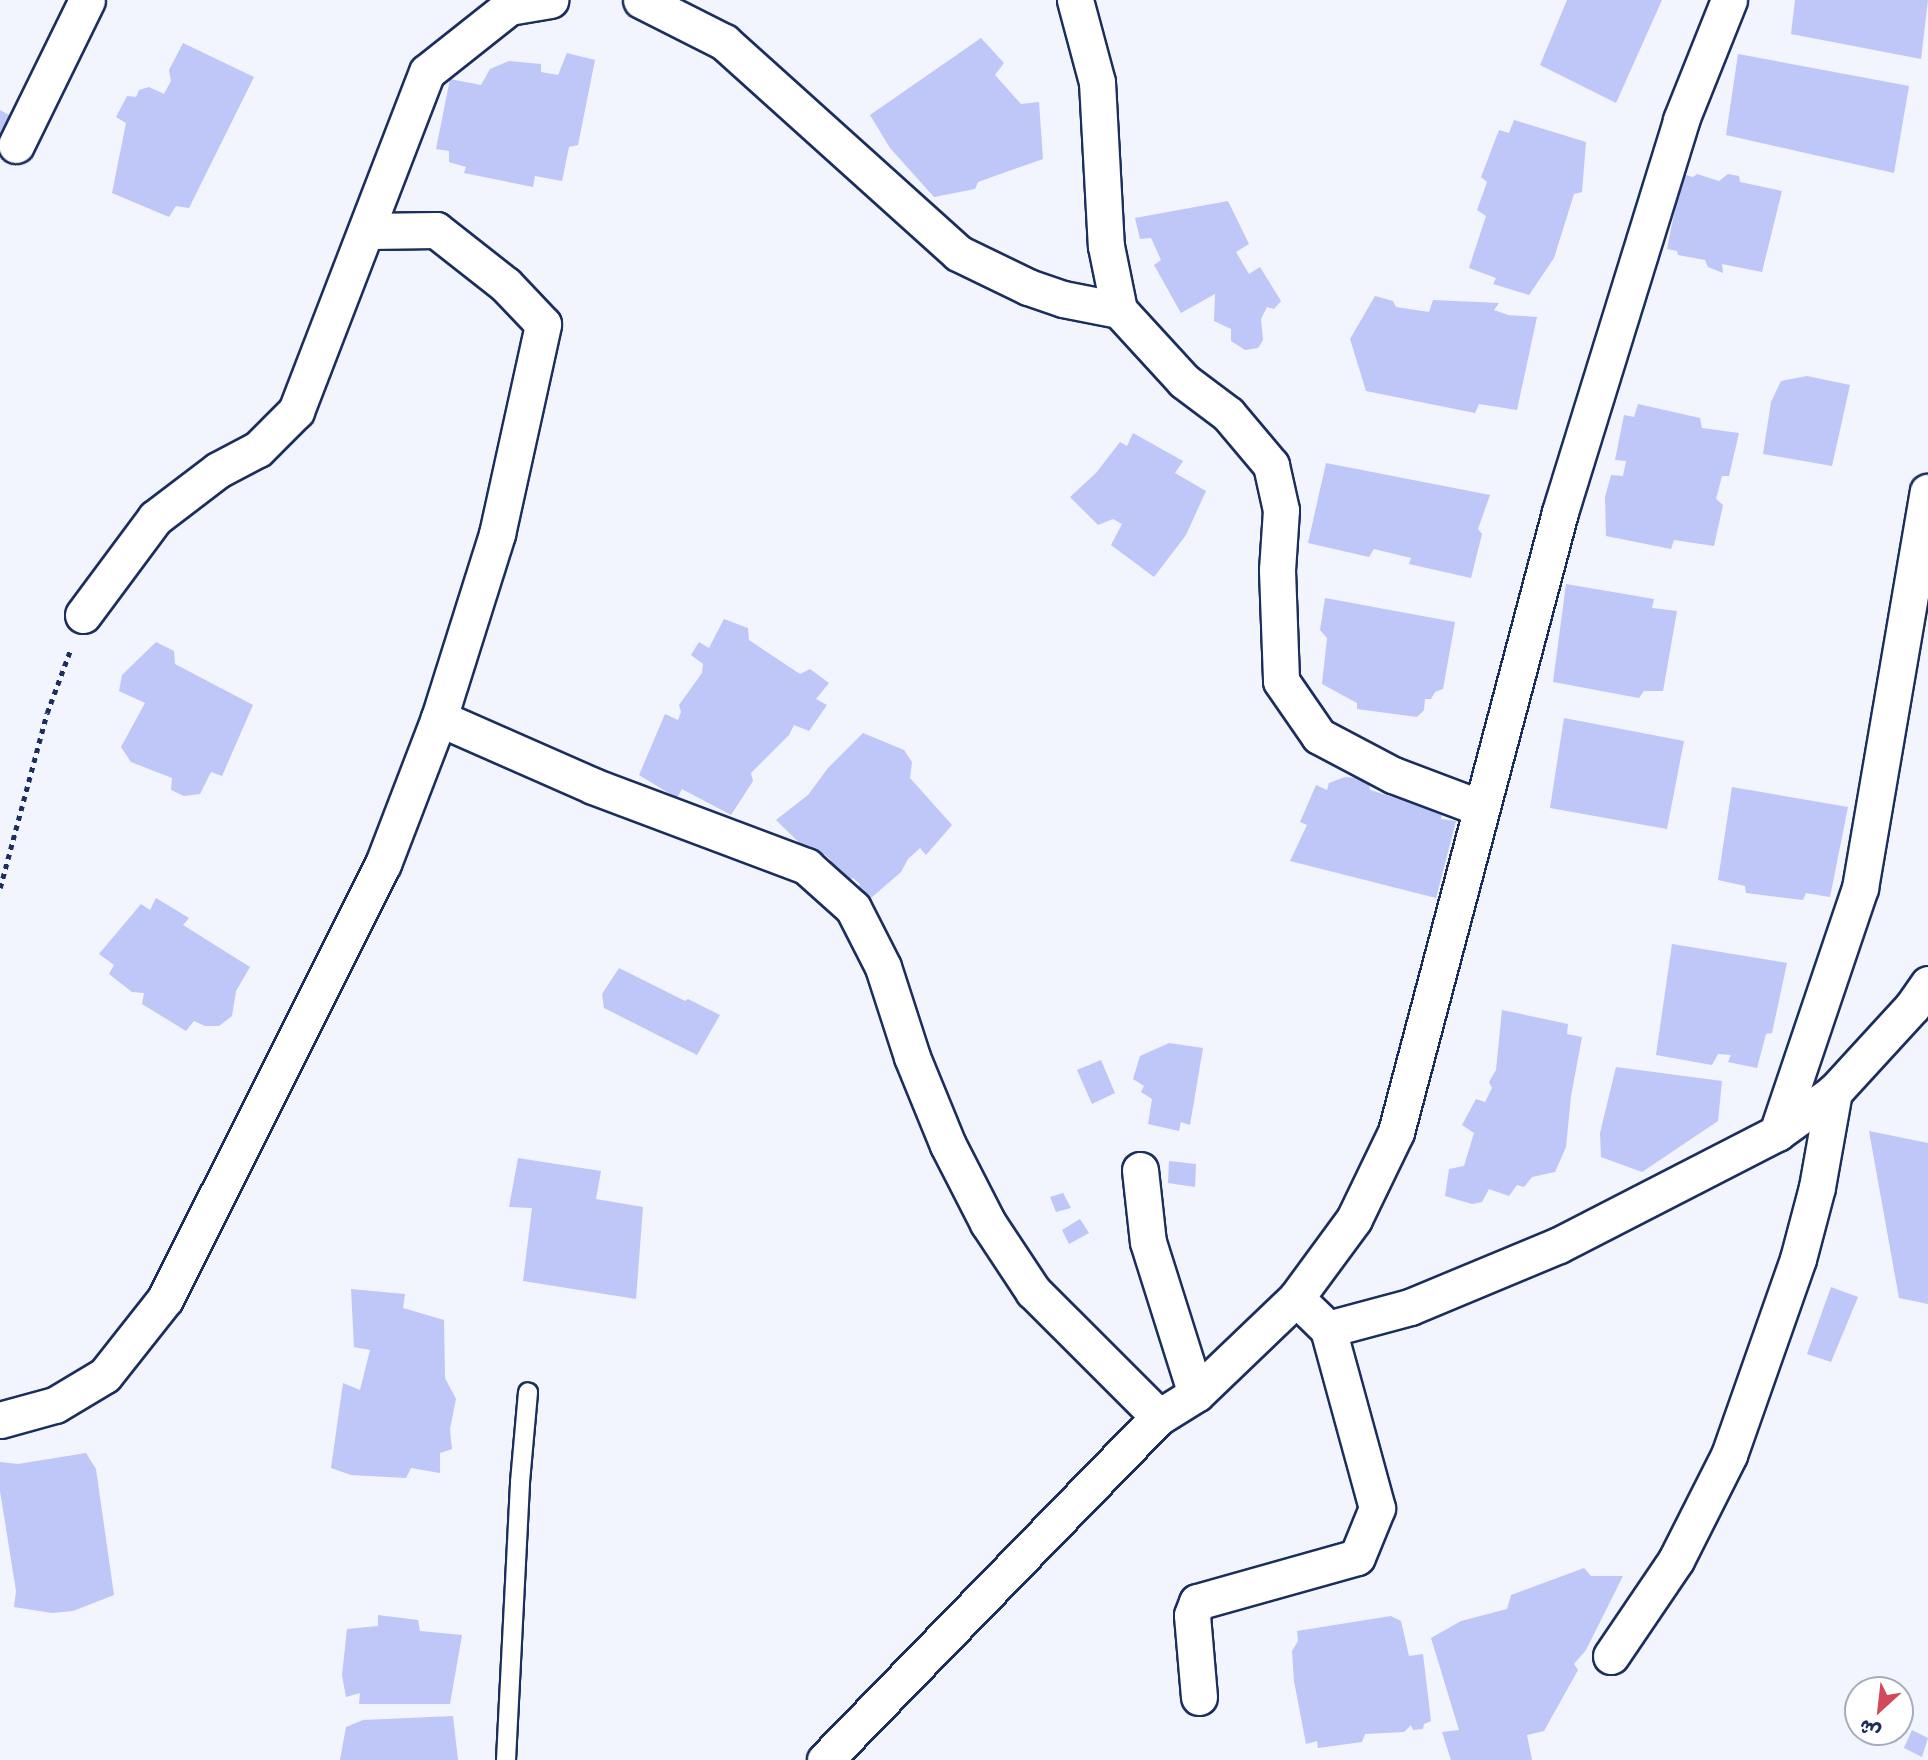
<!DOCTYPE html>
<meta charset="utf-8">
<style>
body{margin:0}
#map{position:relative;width:1928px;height:1760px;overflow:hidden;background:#f2f4fe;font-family:Mynerve,"Playpen Sans Arabic",sans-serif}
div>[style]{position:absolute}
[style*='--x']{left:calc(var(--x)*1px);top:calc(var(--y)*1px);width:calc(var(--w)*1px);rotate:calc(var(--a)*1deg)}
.building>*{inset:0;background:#bfc6f8}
.path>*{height:4.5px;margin-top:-2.25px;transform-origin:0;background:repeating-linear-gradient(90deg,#1b2f5e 0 5px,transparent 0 10px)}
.roads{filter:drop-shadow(2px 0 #1b2f5e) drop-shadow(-2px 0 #1b2f5e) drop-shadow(0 2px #1b2f5e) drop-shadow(0 -2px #1b2f5e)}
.service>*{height:18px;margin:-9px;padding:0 9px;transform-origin:9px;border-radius:9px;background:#fff}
.minor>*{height:35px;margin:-17.5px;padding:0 17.5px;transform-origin:17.5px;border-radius:17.5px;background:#fff}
span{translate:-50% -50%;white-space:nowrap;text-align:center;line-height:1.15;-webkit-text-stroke:7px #fff;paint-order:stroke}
.north{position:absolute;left:1844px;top:1676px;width:70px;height:70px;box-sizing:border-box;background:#fff;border:2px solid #a4acbf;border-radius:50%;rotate:207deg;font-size:19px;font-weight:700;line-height:28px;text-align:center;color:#1b2f5e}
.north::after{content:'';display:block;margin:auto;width:24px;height:32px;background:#d1495b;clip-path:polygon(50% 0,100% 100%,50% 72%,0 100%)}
</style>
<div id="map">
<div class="building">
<i style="clip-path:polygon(1567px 0,1662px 0,1616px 103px,1540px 65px)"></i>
<i style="clip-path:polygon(1795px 0,1928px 0,1921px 59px,1791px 34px)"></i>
<i style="clip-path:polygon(981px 38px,1004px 63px,995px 75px,1021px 104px,1039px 102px,1043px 159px,978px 182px,975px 189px,934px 197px,890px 148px,870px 115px)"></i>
<i style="clip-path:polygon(183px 43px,254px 77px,189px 208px,176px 206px,169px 217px,112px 193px,126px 123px,116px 117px,127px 96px,136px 97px,139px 90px,149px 87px,164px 94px,171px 81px,169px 70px)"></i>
<i style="clip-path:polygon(567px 53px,595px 60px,578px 145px,569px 147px,562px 181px,535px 176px,533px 187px,464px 173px,466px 167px,449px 162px,449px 151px,436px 149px,450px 79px,481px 85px,490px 69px,509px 61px,541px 64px,541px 72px,558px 75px)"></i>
<i style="clip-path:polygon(1738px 54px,1909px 86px,1894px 173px,1726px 135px)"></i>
<i style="clip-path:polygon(0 110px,11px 116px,0 146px)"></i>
<i style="clip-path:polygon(1514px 120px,1586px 142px,1582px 192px,1574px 194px,1554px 258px,1529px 295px,1493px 284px,1496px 278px,1469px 268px,1486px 216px,1477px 210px,1487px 182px,1481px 177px,1499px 130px,1509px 133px)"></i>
<i style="clip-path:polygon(1682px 174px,1693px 177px,1697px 174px,1719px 181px,1728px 174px,1739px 176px,1740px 182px,1782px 191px,1762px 272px,1722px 264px,1723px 273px,1708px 267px,1705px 260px,1678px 255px,1677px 251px,1667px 249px)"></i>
<i style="clip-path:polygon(1228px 201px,1249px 244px,1236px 252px,1249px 274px,1260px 267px,1281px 301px,1274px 309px,1267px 307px,1261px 319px,1263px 340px,1258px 348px,1245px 350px,1231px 341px,1231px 329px,1214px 321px,1215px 294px,1181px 313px,1154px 265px,1161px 260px,1151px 238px,1140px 239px,1135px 218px)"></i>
<i style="clip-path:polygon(1375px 296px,1393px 301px,1396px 307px,1429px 312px,1433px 300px,1499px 303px,1494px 310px,1508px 315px,1537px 317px,1517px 410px,1479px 404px,1475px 413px,1366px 391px,1350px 339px)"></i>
<i style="clip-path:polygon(1807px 376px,1850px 385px,1832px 466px,1763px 454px,1771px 402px,1781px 381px)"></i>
<i style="clip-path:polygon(1638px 404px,1700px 418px,1702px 428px,1739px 433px,1729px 476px,1722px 476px,1716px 499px,1723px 505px,1714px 546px,1674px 540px,1671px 549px,1606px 536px,1605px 497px,1611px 475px,1623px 476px,1626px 461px,1615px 460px,1624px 415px,1634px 417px)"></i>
<i style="clip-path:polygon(1133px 433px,1183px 461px,1175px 473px,1206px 491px,1186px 535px,1154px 577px,1111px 545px,1122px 524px,1113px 519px,1098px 525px,1070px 497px,1096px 473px,1120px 442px,1127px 446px)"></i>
<i style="clip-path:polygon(1326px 463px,1490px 495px,1478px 529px,1482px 534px,1471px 578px,1409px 564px,1411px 558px,1374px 549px,1369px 557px,1308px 543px)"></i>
<i style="clip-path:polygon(1566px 584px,1654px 599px,1652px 608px,1677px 611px,1663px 691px,1644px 691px,1639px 698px,1553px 682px)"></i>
<i style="clip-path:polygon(1325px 598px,1455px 622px,1443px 689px,1435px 692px,1431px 699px,1425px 699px,1424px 710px,1417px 717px,1357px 709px,1357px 703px,1322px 684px,1327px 638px,1320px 630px)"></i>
<i style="clip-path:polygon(724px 619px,748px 628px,749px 640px,800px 674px,810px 669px,829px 683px,816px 699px,827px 705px,809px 731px,794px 725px,789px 735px,751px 773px,753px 781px,731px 815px,682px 789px,677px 798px,639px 775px,665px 714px,678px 720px,681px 712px,679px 705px,702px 673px,703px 664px,691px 655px,699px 642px,709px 648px)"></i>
<i style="clip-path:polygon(156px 642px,174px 651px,175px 664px,253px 705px,222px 776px,211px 772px,200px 794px,184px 796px,171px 790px,172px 778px,131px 762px,121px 747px,145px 703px,119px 691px,122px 675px)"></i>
<i style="clip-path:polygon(1564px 718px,1684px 741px,1667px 829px,1550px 808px)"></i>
<i style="clip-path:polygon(863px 733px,904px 750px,912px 762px,910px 778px,952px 825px,926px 855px,920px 848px,908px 859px,901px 872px,871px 898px,863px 900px,856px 893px,860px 884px,853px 878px,843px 882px,827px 868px,831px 860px,824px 854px,814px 857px,776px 820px,808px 795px,828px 768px)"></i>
<i style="clip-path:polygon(1345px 777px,1357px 778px,1369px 784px,1370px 790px,1399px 799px,1405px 793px,1443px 809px,1441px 819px,1456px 821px,1436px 898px,1290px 861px,1307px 825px,1300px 822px,1316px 785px,1327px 790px,1329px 783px)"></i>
<i style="clip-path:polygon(1732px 787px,1848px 807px,1830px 897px,1806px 893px,1803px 900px,1746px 893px,1745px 886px,1718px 880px)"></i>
<i style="clip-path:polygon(156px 898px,189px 918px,183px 925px,250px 967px,236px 991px,232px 1016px,219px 1026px,205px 1026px,194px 1021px,186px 1031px,142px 1004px,144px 993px,132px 992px,109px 974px,114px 965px,99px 954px,141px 904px,150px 910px)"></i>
<i style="clip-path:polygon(1672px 944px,1787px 963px,1772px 1033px,1766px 1034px,1757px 1068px,1728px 1062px,1731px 1055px,1718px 1054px,1712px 1065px,1656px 1055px)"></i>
<i style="clip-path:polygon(619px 968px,685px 1001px,688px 999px,720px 1015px,697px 1055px,604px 1008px,602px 994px)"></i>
<i style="clip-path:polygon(1502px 1010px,1568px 1024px,1567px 1034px,1582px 1037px,1571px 1096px,1566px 1147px,1555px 1172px,1532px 1177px,1524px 1187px,1517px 1185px,1509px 1196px,1489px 1189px,1482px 1202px,1472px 1204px,1445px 1196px,1449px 1169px,1464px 1166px,1474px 1133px,1462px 1125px,1476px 1099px,1485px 1102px,1492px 1088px,1489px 1082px,1496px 1070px)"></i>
<i style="clip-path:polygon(1169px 1043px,1203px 1048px,1190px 1125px,1181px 1122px,1179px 1131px,1148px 1124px,1152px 1099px,1141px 1092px,1144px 1086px,1133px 1079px,1140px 1056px)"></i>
<i style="clip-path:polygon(1101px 1060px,1115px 1093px,1092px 1104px,1077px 1070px)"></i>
<i style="clip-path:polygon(1616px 1067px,1722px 1081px,1718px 1121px,1642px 1172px,1601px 1157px,1600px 1133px)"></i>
<i style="clip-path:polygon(1869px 1131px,1928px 1143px,1928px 1304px,1899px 1298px)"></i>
<i style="clip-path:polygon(518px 1158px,601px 1171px,596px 1199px,643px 1207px,636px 1299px,523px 1281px,532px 1208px,509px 1207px)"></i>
<i style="clip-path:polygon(1169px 1161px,1196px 1164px,1195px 1187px,1168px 1183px)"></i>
<i style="clip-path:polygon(1063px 1193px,1071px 1208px,1056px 1212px,1050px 1197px)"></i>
<i style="clip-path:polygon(1080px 1219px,1089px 1233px,1069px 1244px,1062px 1230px)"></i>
<i style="clip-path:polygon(1831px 1287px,1858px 1297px,1831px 1362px,1807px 1354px)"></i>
<i style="clip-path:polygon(351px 1289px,405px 1294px,403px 1308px,444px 1320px,445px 1378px,456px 1399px,450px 1429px,452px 1449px,440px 1453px,440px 1473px,411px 1468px,406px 1478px,351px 1475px,331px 1468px,343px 1383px,360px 1390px,370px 1350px,354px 1347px)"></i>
<i style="clip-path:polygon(86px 1453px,96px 1469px,114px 1595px,73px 1611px,52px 1613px,14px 1607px,16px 1591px,0 1491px,0 1462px,18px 1464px)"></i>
<i style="clip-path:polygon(1584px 1568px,1591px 1576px,1623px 1576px,1586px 1650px,1574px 1664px,1578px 1670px,1544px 1731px,1527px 1735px,1532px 1760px,1451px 1760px,1442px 1732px,1459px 1730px,1431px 1638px,1461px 1621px,1507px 1609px,1511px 1595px)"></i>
<i style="clip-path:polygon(378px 1615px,418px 1620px,420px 1631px,462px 1635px,450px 1704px,359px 1704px,360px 1693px,346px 1697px,342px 1675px,347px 1629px,378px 1626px)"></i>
<i style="clip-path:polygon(1391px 1616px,1401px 1621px,1409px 1656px,1423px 1654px,1431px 1721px,1424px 1724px,1423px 1729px,1413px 1730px,1411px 1725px,1404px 1732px,1365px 1734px,1362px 1742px,1318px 1748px,1317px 1741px,1306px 1744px,1294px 1681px,1292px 1651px,1298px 1641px,1297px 1631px)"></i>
<i style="clip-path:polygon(453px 1716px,458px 1760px,340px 1760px,346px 1727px,363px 1720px)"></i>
<i style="clip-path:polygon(1912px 1730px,1928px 1738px,1922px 1757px,1904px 1748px)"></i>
</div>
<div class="path">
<i style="--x:0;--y:888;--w:181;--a:-75"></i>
<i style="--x:47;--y:713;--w:69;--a:-69.7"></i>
</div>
<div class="roads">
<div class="service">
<i style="--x:506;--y:1760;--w:278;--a:-87.1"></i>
<i style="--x:520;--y:1482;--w:90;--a:-84.9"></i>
</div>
<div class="minor">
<i style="--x:641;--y:0;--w:93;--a:26.8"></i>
<i style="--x:724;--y:42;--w:315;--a:42"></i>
<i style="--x:958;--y:253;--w:78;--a:25.9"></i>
<i style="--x:1028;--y:287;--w:37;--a:19"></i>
<i style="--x:1063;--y:299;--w:57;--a:11.1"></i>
<i style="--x:1075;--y:0;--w:85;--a:75"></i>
<i style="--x:1097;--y:82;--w:164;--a:86.9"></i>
<i style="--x:1106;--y:246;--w:65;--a:78.5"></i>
<i style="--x:1119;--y:310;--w:96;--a:47.5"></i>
<i style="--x:1184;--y:381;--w:55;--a:36.9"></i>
<i style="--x:1228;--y:414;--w:67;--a:49.9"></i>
<i style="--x:1271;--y:465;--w:46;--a:77.5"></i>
<i style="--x:1281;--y:510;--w:60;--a:93.8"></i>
<i style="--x:1277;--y:570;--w:111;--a:87.9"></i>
<i style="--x:1281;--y:681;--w:67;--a:55.4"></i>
<i style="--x:1319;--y:736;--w:84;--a:27.8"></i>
<i style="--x:1393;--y:775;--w:94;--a:20.6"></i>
<i style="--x:16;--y:145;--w:161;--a:-63.9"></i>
<i style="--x:83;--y:615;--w:121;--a:-53.4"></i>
<i style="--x:155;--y:518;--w:79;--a:-37.3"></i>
<i style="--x:218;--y:470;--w:45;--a:-27.7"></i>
<i style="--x:258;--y:449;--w:54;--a:-45"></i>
<i style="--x:296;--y:411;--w:363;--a:-68.9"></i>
<i style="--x:427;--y:72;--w:105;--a:-38.4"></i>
<i style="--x:509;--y:7;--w:42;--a:-9.7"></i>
<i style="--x:439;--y:718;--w:168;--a:23.8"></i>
<i style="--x:593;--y:786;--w:228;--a:20.6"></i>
<i style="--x:806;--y:866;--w:63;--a:41.8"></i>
<i style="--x:853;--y:908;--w:66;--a:63"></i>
<i style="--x:883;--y:967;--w:95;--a:72.1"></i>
<i style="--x:912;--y:1057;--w:95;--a:67.8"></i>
<i style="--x:948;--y:1145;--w:88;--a:62.9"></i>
<i style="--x:988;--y:1223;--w:82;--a:56.5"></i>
<i style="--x:1033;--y:1291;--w:178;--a:45"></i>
<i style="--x:1777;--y:1133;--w:259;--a:-71.3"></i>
<i style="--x:1860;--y:888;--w:402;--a:-80.3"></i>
<i style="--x:1140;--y:1170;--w:72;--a:83.7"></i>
<i style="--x:1148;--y:1242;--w:159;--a:72.5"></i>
<i style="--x:1296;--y:1298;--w:45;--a:44.1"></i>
<i style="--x:1328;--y:1329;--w:85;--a:-15"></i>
<i style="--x:1410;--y:1307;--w:161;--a:-22.6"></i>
<i style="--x:1559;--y:1245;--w:245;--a:-27.2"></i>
<i style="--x:1777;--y:1133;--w:70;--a:-35.7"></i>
<i style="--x:1834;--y:1092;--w:115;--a:-47.5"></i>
<i style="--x:1912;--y:1007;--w:28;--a:-55"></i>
<i style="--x:0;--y:1420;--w:57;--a:-15.3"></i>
<i style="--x:55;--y:1405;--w:58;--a:-31"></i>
<i style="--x:105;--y:1375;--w:97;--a:-51.7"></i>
<i style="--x:165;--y:1299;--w:487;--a:-63.4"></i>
<i style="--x:383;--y:864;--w:156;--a:-69"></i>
<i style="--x:439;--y:718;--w:193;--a:-72.5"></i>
<i style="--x:497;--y:534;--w:215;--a:-77.6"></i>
<i style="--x:543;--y:324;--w:54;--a:-133.5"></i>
<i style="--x:506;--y:285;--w:89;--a:-141.8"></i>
<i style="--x:436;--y:230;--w:68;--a:179.2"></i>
<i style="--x:1611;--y:1656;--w:116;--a:-55.9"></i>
<i style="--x:1676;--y:1560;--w:118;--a:-63.2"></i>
<i style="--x:1729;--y:1455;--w:208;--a:-70.6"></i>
<i style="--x:1798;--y:1259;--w:74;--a:-75.2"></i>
<i style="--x:1817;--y:1187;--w:97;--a:-79.9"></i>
<i style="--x:1199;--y:1697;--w:82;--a:-94.9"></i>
<i style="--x:1192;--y:1615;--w:14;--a:-69"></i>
<i style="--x:1197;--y:1602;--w:166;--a:-15.7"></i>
<i style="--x:1357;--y:1557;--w:53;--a:-67.8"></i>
<i style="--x:1377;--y:1508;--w:186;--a:-105.3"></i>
<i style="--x:825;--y:1760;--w:479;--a:-45.8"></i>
<i style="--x:1159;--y:1417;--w:44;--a:-31.9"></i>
<i style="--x:1196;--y:1394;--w:139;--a:-43.8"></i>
<i style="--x:1296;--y:1298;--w:98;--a:-53.7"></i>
<i style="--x:1354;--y:1219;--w:97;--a:-64.2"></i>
<i style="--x:1396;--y:1132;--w:641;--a:-75.18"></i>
<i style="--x:1560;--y:512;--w:410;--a:-72.8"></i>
<i style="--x:1681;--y:120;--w:129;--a:-68.2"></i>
</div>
</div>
<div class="north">ش</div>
</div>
